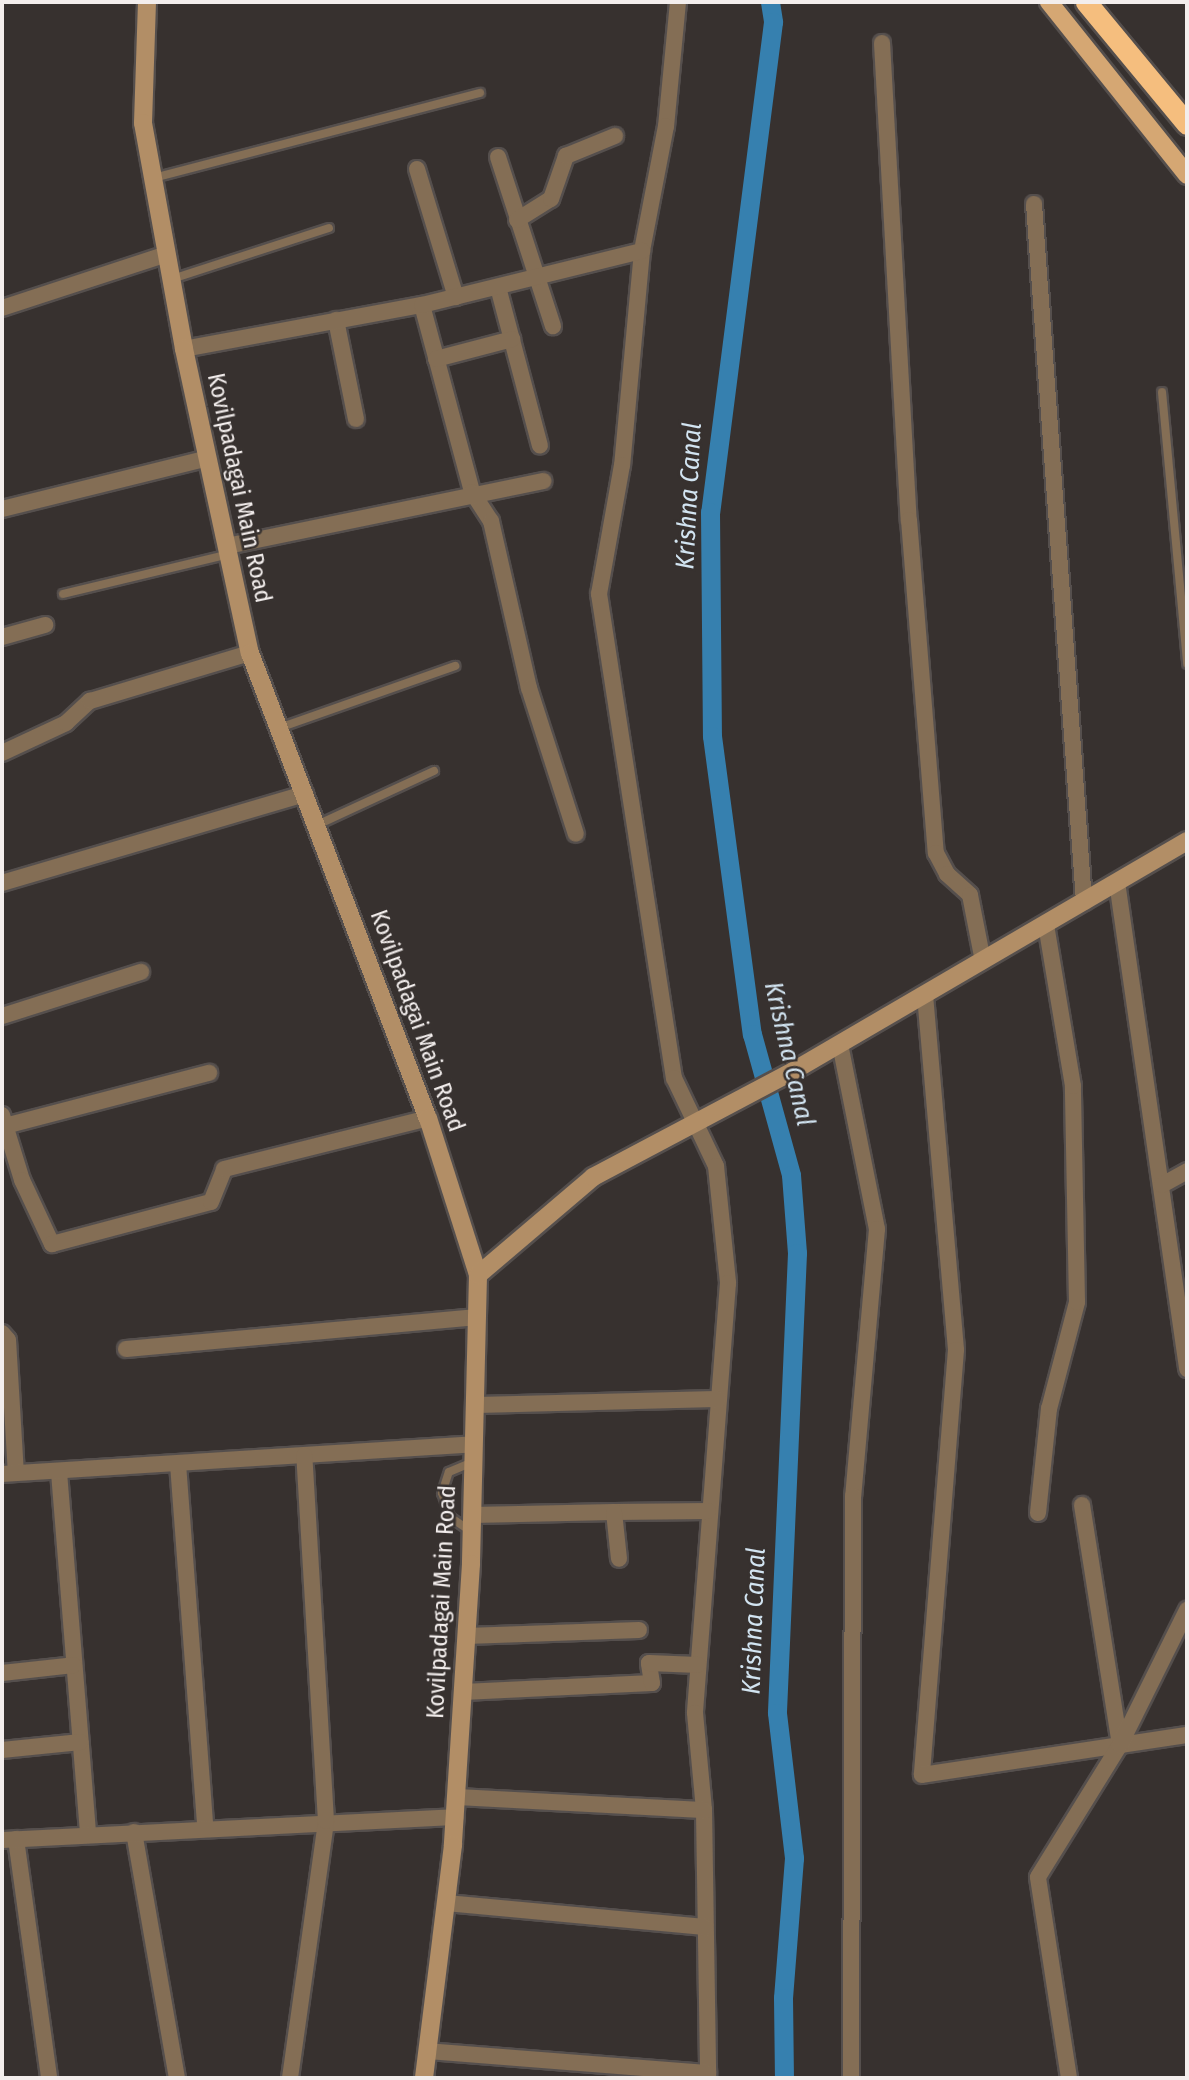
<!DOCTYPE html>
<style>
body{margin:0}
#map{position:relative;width:1189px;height:2080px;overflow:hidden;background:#37312f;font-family:"Fira Sans Condensed",sans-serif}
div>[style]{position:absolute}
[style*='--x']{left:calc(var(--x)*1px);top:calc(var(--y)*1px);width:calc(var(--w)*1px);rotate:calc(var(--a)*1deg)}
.canal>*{height:19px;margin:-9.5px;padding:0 9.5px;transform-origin:9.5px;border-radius:9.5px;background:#3680af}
.roads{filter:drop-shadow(2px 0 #554f4d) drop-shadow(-2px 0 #554f4d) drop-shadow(0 2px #554f4d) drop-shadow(0 -2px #554f4d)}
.lane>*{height:8px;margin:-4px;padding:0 4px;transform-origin:4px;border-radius:4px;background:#846e55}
.street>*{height:16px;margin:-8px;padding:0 8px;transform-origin:8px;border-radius:8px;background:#846e55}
.secondary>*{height:18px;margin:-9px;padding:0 9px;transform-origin:9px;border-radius:9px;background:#b28e66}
.primary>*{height:18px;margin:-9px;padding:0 9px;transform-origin:9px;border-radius:9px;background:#d5a773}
.highway>*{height:21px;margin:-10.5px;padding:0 10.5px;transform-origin:10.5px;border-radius:10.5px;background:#f5be7e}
span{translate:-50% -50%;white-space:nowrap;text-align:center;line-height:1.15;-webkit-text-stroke:5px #37312f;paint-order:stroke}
.street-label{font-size:24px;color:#f3eeed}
.water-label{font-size:26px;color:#d2e4f1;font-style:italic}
.frame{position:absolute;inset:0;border:4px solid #f3eeed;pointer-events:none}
</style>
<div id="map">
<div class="canal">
<i style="--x:770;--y:2;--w:20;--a:81"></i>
<i style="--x:773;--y:22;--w:494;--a:97.3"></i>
<i style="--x:710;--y:512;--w:224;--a:89.5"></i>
<i style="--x:712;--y:736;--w:301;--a:82.4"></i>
<i style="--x:752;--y:1034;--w:146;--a:74.5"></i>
<i style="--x:791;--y:1175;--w:78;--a:85.6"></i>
<i style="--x:797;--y:1253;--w:460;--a:92.5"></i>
<i style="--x:777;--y:1713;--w:146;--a:83.3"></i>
<i style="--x:794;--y:1858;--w:140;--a:94.5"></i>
<i style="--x:783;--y:1998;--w:80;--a:89.3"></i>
</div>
<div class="roads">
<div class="lane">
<i style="--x:153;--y:178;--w:338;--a:-14.6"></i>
<i style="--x:172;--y:279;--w:165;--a:-18"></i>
<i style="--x:1162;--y:392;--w:273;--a:84.7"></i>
<i style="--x:63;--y:594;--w:171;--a:-13.5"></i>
<i style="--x:279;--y:728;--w:187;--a:-19.4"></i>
<i style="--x:317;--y:825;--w:129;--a:-24.8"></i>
<i style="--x:472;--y:1532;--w:27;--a:-146"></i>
<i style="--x:450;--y:1517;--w:25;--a:-108"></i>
<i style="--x:442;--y:1493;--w:22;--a:-72"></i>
<i style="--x:449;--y:1472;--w:26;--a:-23"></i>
</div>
<div class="street">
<i style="--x:678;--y:2;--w:125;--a:95.5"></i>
<i style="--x:666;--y:126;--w:127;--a:100.9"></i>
<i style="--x:642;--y:251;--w:215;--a:95.3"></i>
<i style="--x:622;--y:465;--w:131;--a:100.1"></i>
<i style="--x:599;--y:594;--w:490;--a:81.2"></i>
<i style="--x:674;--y:1078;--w:98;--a:64.5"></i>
<i style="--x:716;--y:1166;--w:118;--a:84.1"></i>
<i style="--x:728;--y:1283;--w:431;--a:94.4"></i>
<i style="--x:695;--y:1713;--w:97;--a:84.7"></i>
<i style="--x:704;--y:1810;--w:268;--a:89.1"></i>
<i style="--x:882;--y:43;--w:478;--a:86.8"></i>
<i style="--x:909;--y:520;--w:334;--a:85.4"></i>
<i style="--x:936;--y:853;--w:24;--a:62"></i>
<i style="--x:947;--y:874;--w:31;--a:42"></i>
<i style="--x:970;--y:895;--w:67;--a:78.9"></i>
<i style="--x:498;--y:157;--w:178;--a:72"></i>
<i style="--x:417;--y:169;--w:134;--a:73.1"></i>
<i style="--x:1034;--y:204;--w:700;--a:85.9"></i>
<i style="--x:517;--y:220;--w:40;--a:-32"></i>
<i style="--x:551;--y:199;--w:46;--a:-70.8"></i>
<i style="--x:566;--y:156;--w:53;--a:-22.2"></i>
<i style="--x:498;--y:287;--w:164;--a:75.2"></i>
<i style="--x:422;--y:305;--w:194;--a:75"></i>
<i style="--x:472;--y:492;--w:35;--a:57"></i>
<i style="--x:491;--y:521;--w:171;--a:77.2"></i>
<i style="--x:529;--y:688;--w:153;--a:72.2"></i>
<i style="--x:2;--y:308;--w:174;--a:-18.1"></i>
<i style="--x:336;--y:320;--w:101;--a:78.6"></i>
<i style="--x:184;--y:349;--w:242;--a:-10.5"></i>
<i style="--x:422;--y:305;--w:227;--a:-13.8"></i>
<i style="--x:436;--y:359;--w:79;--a:-14.7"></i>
<i style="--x:2;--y:509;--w:212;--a:-13.9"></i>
<i style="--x:227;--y:546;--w:323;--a:-11.6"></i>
<i style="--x:2;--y:637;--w:45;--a:-15.6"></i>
<i style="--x:2;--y:753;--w:71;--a:-25.1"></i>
<i style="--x:66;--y:723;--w:33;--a:-43"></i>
<i style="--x:90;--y:701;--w:167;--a:-16.7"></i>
<i style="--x:1117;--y:882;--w:492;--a:81.8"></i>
<i style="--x:2;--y:883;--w:316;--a:-16.4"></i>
<i style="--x:925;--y:995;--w:356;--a:85"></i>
<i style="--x:956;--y:1350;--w:426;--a:94.6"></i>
<i style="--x:922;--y:1775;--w:268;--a:-8.6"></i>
<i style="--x:2;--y:1016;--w:146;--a:-17.6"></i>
<i style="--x:840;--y:1044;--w:189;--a:78.7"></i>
<i style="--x:877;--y:1229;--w:268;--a:95.1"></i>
<i style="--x:853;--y:1496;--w:582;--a:90.2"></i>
<i style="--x:2;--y:1115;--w:68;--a:72.9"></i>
<i style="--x:22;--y:1180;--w:71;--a:64.9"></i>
<i style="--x:52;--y:1244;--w:164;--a:-14.8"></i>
<i style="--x:211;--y:1202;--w:35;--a:-68"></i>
<i style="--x:224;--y:1169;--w:210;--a:-14"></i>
<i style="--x:5;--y:1126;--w:211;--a:-14.6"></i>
<i style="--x:1162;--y:1185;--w:29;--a:-29"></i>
<i style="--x:2;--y:1333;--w:9;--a:49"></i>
<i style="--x:8;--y:1340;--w:133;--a:86.6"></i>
<i style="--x:126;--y:1349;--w:353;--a:-5.2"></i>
<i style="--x:475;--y:1405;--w:243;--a:-1.4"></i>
<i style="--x:178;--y:1464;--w:364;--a:85.7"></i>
<i style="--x:59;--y:1472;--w:364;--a:85.4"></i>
<i style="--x:2;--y:1474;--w:473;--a:-3.6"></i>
<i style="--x:1082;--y:1505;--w:243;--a:81"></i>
<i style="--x:614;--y:1512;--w:94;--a:-0.6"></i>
<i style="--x:1038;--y:1513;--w:105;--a:-84"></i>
<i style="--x:1049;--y:1409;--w:111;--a:-75.3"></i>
<i style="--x:1077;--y:1302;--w:216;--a:-91.1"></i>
<i style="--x:1073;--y:1086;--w:164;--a:-99.5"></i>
<i style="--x:472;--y:1515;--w:142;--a:-1.2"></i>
<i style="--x:614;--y:1512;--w:47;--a:83.9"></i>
<i style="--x:466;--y:1636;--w:173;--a:-2"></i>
<i style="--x:2;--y:1673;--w:72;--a:-6.3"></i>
<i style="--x:463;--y:1692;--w:189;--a:-2.7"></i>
<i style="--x:652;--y:1683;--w:20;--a:-99"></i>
<i style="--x:649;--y:1663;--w:49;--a:2.3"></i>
<i style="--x:2;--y:1750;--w:79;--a:-5.8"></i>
<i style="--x:456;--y:1797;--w:248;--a:3"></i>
<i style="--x:134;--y:1832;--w:250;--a:80.1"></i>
<i style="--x:16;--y:1839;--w:241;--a:82.1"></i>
<i style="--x:2;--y:1840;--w:454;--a:-2.9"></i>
<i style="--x:446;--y:1903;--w:260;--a:5.3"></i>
<i style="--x:427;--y:2051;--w:282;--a:4.5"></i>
<i style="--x:290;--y:2078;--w:260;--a:-82"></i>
<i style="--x:326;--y:1821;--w:366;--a:-93.4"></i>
<i style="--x:1069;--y:2078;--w:203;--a:-98.8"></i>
<i style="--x:1038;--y:1877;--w:155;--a:-58.2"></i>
<i style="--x:1120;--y:1745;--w:151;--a:-63.6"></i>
</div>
<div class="secondary">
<i style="--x:147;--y:2;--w:121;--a:91.9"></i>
<i style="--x:143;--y:123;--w:230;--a:79.7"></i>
<i style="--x:184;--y:349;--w:311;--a:77.8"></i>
<i style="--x:250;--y:653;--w:498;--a:69.1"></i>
<i style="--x:428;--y:1118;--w:165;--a:72.3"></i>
<i style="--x:478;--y:1275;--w:289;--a:91.4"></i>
<i style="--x:471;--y:1564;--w:282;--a:93.7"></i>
<i style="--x:453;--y:1845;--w:235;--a:97.1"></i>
<i style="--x:478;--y:1275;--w:151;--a:-40.4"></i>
<i style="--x:593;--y:1177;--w:229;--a:-27.9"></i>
<i style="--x:795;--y:1070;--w:454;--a:-30.3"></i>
</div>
<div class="primary">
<i style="--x:1049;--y:2;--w:221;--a:51.4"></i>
</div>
<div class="highway">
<i style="--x:1086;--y:2;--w:158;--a:50.4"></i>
</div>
</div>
<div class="street-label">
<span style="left:239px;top:488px;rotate:78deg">Kovilpadagai Main Road</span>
<span style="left:417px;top:1021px;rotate:70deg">Kovilpadagai Main Road</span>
<span style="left:442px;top:1602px;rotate:-87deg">Kovilpadagai Main Road</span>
</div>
<div class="water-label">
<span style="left:689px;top:496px;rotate:-87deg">Krishna Canal</span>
<span style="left:789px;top:1054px;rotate:77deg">Krishna Canal</span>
<span style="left:754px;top:1621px;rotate:-88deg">Krishna Canal</span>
</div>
<div class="frame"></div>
</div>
